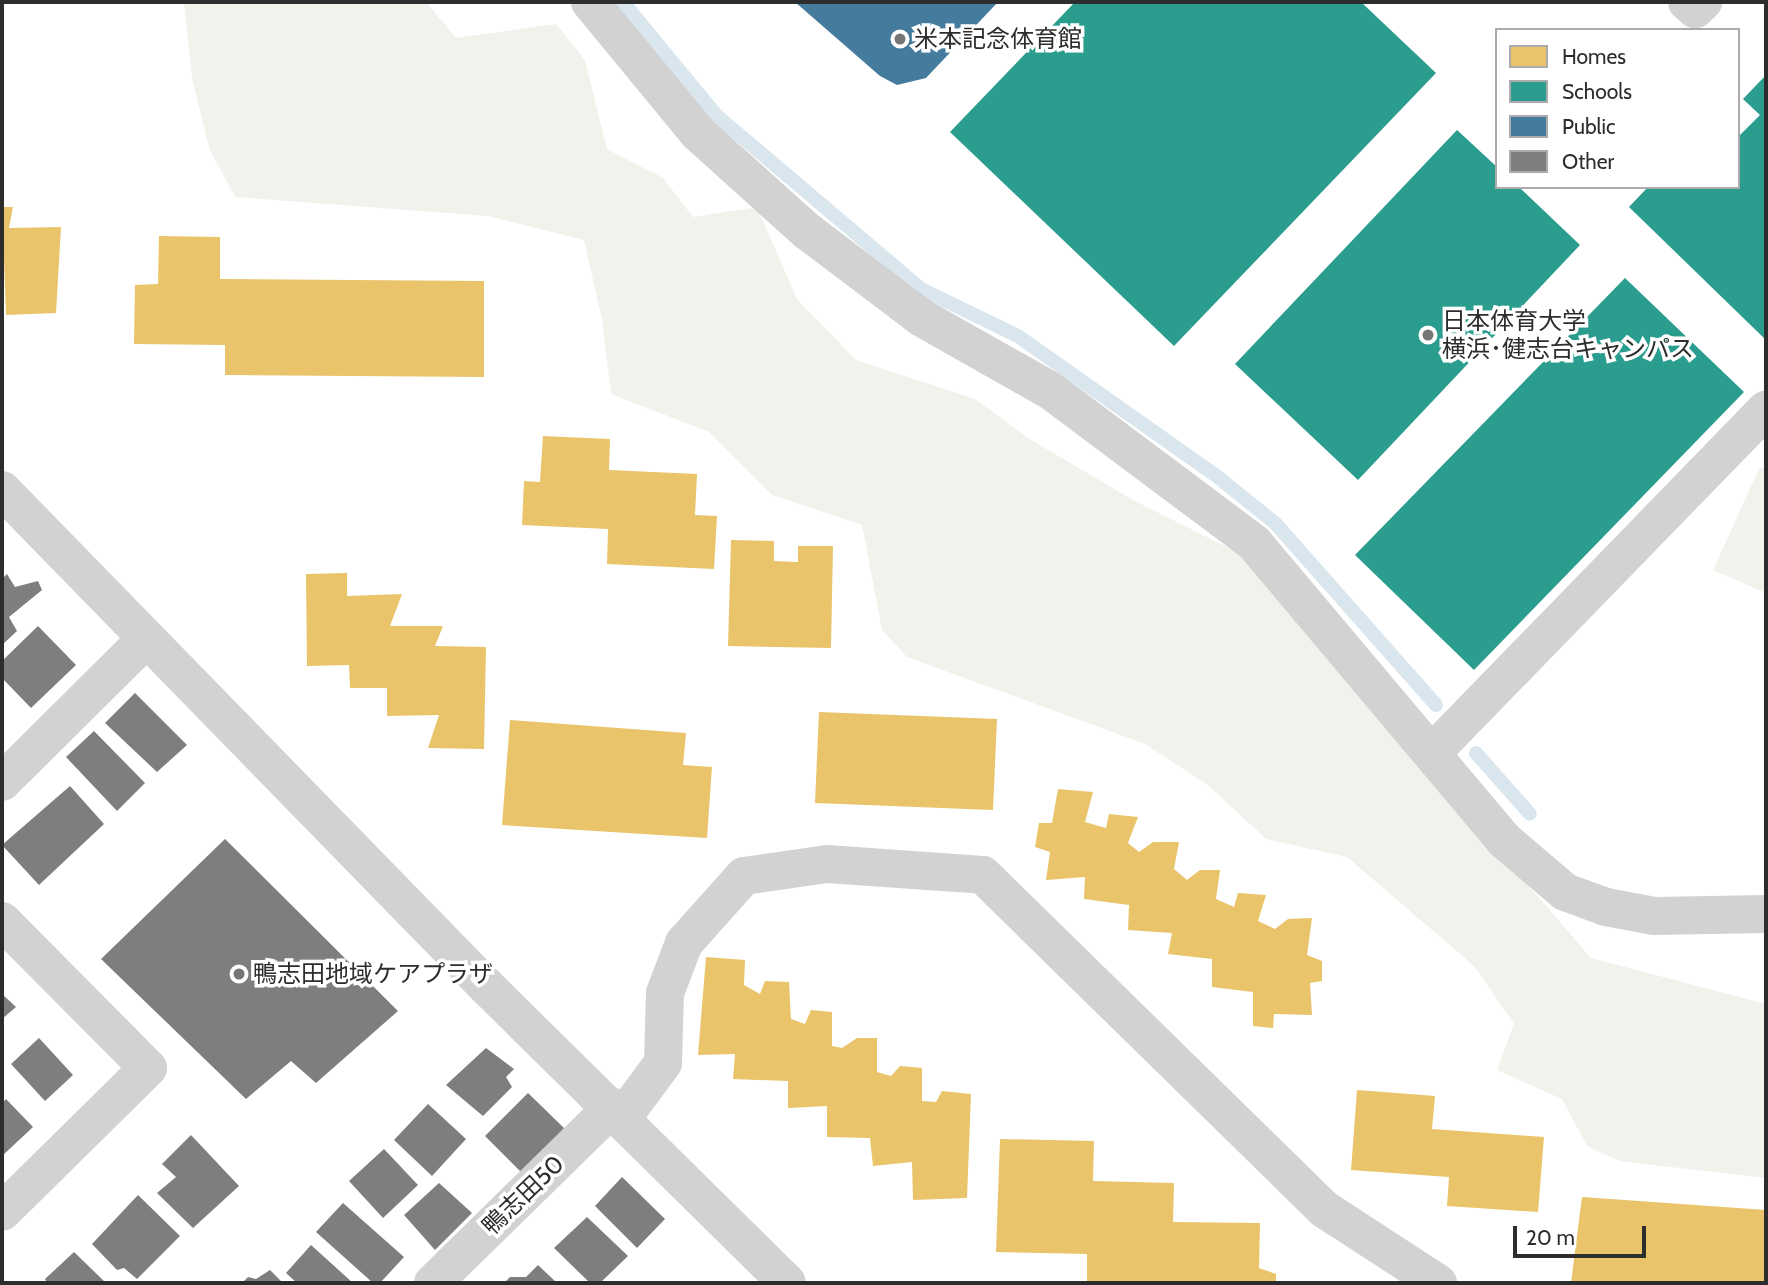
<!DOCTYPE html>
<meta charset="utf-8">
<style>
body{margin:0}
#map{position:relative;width:1768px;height:1285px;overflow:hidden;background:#fff;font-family:Cabin,"Noto Sans JP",sans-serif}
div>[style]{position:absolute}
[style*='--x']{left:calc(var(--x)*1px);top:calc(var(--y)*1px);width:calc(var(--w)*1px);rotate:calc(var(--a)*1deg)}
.green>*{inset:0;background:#f0f3ec}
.homes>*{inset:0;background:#e9c46a}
.schools>*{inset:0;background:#2a9d8f}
.public>*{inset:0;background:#457b9d}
.stream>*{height:14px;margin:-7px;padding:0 7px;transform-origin:7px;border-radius:7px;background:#dae6ee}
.building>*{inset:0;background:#7e7e7e}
.minor>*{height:38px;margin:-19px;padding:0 19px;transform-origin:19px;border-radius:19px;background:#d2d2d2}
.dots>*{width:19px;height:19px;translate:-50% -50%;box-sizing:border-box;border:4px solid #fff;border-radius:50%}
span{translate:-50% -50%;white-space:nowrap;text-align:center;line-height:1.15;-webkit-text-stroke:7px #fff;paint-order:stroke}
.poi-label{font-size:24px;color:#2d2d2d}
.left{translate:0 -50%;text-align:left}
.street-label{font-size:24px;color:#2d2d2d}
.frame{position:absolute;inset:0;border:4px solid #2d2d2d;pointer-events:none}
.legend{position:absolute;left:1495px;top:28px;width:245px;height:161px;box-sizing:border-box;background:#fff;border:2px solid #ababab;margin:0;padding:9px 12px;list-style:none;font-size:21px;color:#2d2d2d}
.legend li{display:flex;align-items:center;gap:14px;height:35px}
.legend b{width:35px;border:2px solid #ababab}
.scale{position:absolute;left:1513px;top:1226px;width:133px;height:32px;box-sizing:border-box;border:4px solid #2d2d2d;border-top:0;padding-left:9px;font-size:21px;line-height:24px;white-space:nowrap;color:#2d2d2d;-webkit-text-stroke:5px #fff;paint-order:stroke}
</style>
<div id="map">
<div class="green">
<i style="clip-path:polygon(184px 2px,426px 2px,456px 38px,556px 24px,585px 60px,607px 149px,663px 178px,693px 217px,757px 207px,797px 299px,856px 360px,975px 399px,1028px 438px,1133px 500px,1245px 556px,1591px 958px,1766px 1004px,1766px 1178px,1619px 1161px,1587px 1146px,1562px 1099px,1497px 1070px,1514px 1024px,1475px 967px,1347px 857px,1266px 839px,1209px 786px,1145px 744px,907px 657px,882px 630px,862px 525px,772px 495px,709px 432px,611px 394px,602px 319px,584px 240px,488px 216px,235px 197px,209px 148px,192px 78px)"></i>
<i style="clip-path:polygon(1766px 467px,1766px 593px,1713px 570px,1759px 469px)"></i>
</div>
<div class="homes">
<i style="clip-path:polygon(2px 207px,13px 207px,9px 228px,61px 227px,56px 313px,6px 315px)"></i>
<i style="clip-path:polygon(159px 236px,220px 237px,220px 279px,484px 281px,484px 377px,225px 375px,225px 345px,134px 344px,135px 285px,158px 284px)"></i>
<i style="clip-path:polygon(543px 436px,610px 439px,609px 470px,697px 474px,695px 515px,717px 516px,714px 569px,607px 564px,608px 529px,522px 525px,524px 481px,540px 482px)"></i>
<i style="clip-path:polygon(731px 540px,774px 541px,774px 561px,798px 562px,798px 546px,833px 546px,831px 648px,728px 646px)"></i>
<i style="clip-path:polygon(347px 573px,347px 596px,402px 594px,390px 626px,443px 626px,435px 646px,486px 647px,484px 749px,428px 748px,439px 715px,387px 716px,387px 688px,350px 688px,349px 665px,307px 666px,306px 574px)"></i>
<i style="clip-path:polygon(819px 712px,997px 719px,993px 810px,815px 803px)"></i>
<i style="clip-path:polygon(510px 720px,686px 733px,683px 765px,712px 767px,707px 838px,502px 825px)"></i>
<i style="clip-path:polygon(1058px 789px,1093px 792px,1085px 822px,1106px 828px,1109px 814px,1138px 817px,1128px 843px,1139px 852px,1153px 842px,1179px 842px,1174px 869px,1187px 880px,1200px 870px,1220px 870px,1216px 899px,1234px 907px,1238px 893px,1266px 895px,1258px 921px,1275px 929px,1288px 919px,1312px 918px,1307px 955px,1322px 961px,1322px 981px,1310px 983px,1312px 1015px,1274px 1014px,1273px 1028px,1253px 1026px,1253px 992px,1212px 987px,1212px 959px,1168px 954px,1172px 933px,1128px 930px,1129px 905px,1084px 899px,1085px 877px,1046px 880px,1050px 852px,1035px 847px,1039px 823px,1052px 823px)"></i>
<i style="clip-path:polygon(706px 957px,745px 960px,744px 985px,760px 994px,765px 981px,789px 982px,791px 1019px,805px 1024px,811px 1010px,832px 1012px,832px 1046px,842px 1048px,857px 1038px,877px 1038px,877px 1072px,891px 1076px,900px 1066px,922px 1068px,922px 1101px,936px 1102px,942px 1091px,971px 1094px,967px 1198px,913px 1200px,912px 1162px,873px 1166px,870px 1138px,827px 1137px,827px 1106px,788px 1108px,788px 1081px,733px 1079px,735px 1054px,698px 1055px)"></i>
<i style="clip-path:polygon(1357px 1090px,1435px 1096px,1432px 1129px,1544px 1137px,1538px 1212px,1447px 1206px,1449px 1177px,1351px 1170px)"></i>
<i style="clip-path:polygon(1000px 1139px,1094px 1141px,1093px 1181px,1174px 1183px,1173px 1222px,1260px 1223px,1259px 1268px,1276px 1274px,1276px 1283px,1087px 1283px,1087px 1254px,996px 1252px)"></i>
<i style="clip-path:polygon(1582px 1197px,1766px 1210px,1766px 1283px,1571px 1283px)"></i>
</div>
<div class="schools">
<i style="clip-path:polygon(1075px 2px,1361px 2px,1436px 73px,1174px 346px,950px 132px)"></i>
<i style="clip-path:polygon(1766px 75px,1766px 340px,1629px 207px,1648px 187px,1738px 187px,1738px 137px,1760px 115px,1743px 99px)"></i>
<i style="clip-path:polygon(1457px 130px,1497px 167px,1497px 187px,1519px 187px,1580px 245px,1358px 480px,1235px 364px)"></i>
<i style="clip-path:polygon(1625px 278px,1744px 392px,1474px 670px,1355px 555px)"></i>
</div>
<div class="public">
<i style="clip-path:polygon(795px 2px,998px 2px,926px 78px,897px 85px,880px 76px)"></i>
</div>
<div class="stream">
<i style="--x:623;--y:2;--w:146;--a:50.5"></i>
<i style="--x:716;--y:115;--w:269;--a:40.3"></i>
<i style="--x:921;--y:289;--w:108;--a:25.9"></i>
<i style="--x:1018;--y:336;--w:246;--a:35.2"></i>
<i style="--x:1219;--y:478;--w:72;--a:38.8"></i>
<i style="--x:1275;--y:523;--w:243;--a:48.5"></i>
<i style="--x:1476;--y:753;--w:81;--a:48.5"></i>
</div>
<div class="building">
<i style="clip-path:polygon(7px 574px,15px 587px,38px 581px,42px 590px,9px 617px,17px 631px,2px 645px,2px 579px)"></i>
<i style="clip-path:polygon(38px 626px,76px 665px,31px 708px,2px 678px,2px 661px)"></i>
<i style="clip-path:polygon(135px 693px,187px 745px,157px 772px,105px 723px)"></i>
<i style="clip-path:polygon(94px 731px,145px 783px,117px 811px,66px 757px)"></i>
<i style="clip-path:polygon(70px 786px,104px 824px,39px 885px,2px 845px)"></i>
<i style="clip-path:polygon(225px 839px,398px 1011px,316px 1083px,291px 1061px,246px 1099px,101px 959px)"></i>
<i style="clip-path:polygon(2px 994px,16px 1007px,2px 1019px)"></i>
<i style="clip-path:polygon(39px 1038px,73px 1075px,45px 1101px,11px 1064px)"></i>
<i style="clip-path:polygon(486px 1048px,514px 1069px,506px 1077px,512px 1087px,483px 1116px,446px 1085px)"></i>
<i style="clip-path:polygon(528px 1093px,565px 1129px,522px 1173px,485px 1136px)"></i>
<i style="clip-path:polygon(6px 1099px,33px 1127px,2px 1156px,2px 1104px)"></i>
<i style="clip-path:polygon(428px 1104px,466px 1139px,432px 1176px,394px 1140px)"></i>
<i style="clip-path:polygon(191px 1135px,239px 1186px,193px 1228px,157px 1193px,176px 1177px,162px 1164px)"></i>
<i style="clip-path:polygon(384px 1149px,418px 1185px,383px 1218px,349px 1181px)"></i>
<i style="clip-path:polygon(622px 1177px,665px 1219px,637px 1248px,595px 1206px)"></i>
<i style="clip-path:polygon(439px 1183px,472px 1213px,435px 1250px,404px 1215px)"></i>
<i style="clip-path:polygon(138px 1195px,180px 1236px,137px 1279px,124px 1268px,117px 1270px,92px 1244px)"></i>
<i style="clip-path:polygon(343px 1203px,404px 1257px,380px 1283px,373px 1283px,316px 1232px)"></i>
<i style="clip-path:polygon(587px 1217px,628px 1256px,600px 1283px,590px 1283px,554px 1248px)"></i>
<i style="clip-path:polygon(311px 1245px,353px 1283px,297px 1283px,286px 1273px)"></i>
<i style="clip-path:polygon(74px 1252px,106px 1283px,47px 1283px,45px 1279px)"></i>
<i style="clip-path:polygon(538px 1265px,557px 1283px,504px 1283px,510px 1277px,526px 1277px)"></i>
<i style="clip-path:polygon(270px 1270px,283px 1283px,242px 1283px,248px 1277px,256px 1279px)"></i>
</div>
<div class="minor">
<i style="--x:590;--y:2;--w:170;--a:50.5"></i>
<i style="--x:698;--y:133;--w:147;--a:42"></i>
<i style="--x:807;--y:231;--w:144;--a:37.1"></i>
<i style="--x:922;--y:318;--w:148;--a:29.5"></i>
<i style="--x:1051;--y:391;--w:254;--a:36.8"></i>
<i style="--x:1254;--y:543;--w:388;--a:49.9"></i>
<i style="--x:1504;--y:840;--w:80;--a:40.4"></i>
<i style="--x:1565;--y:892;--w:44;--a:20.1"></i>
<i style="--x:1606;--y:907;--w:49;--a:10.6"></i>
<i style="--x:1654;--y:916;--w:112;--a:-1"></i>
<i style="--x:1687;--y:2;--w:11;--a:41"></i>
<i style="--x:1695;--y:9;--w:11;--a:-41"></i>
<i style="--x:2;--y:490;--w:694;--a:45.7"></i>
<i style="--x:487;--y:987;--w:421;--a:44.6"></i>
<i style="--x:1432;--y:753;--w:479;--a:-45.8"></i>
<i style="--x:2;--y:782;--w:203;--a:-44.8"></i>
<i style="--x:2;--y:921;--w:207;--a:45.2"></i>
<i style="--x:148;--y:1068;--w:205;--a:135.4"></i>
<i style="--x:623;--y:1117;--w:67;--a:-53.5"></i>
<i style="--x:663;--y:1063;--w:70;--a:-88.4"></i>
<i style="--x:665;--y:993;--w:53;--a:-69.2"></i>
<i style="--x:684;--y:943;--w:90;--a:-48.2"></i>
<i style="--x:744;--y:876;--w:84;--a:-8.2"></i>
<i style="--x:827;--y:864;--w:156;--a:4"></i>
<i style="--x:983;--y:875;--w:477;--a:44.4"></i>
<i style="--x:1324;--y:1209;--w:136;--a:33"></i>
<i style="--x:433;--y:1283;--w:252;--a:-44.4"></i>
</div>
<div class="dots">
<i style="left:900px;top:39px;background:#767676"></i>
<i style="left:1428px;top:335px;background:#767676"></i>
<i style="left:239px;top:974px;background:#767676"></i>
</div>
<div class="poi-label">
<span class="left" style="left:914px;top:39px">米本記念体育館</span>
<span class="left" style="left:1442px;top:335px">日本体育大学<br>横浜･健志台キャンパス</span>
<span class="left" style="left:253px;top:974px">鴨志田地域ケアプラザ</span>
</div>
<div class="street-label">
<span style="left:523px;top:1195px;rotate:-44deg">鴨志田50</span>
</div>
<div class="frame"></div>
<ul class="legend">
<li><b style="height:19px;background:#e9c46a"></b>Homes</li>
<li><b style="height:19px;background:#2a9d8f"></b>Schools</li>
<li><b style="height:19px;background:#457b9d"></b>Public</li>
<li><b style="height:19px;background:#7e7e7e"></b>Other</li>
</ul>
<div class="scale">20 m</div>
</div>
